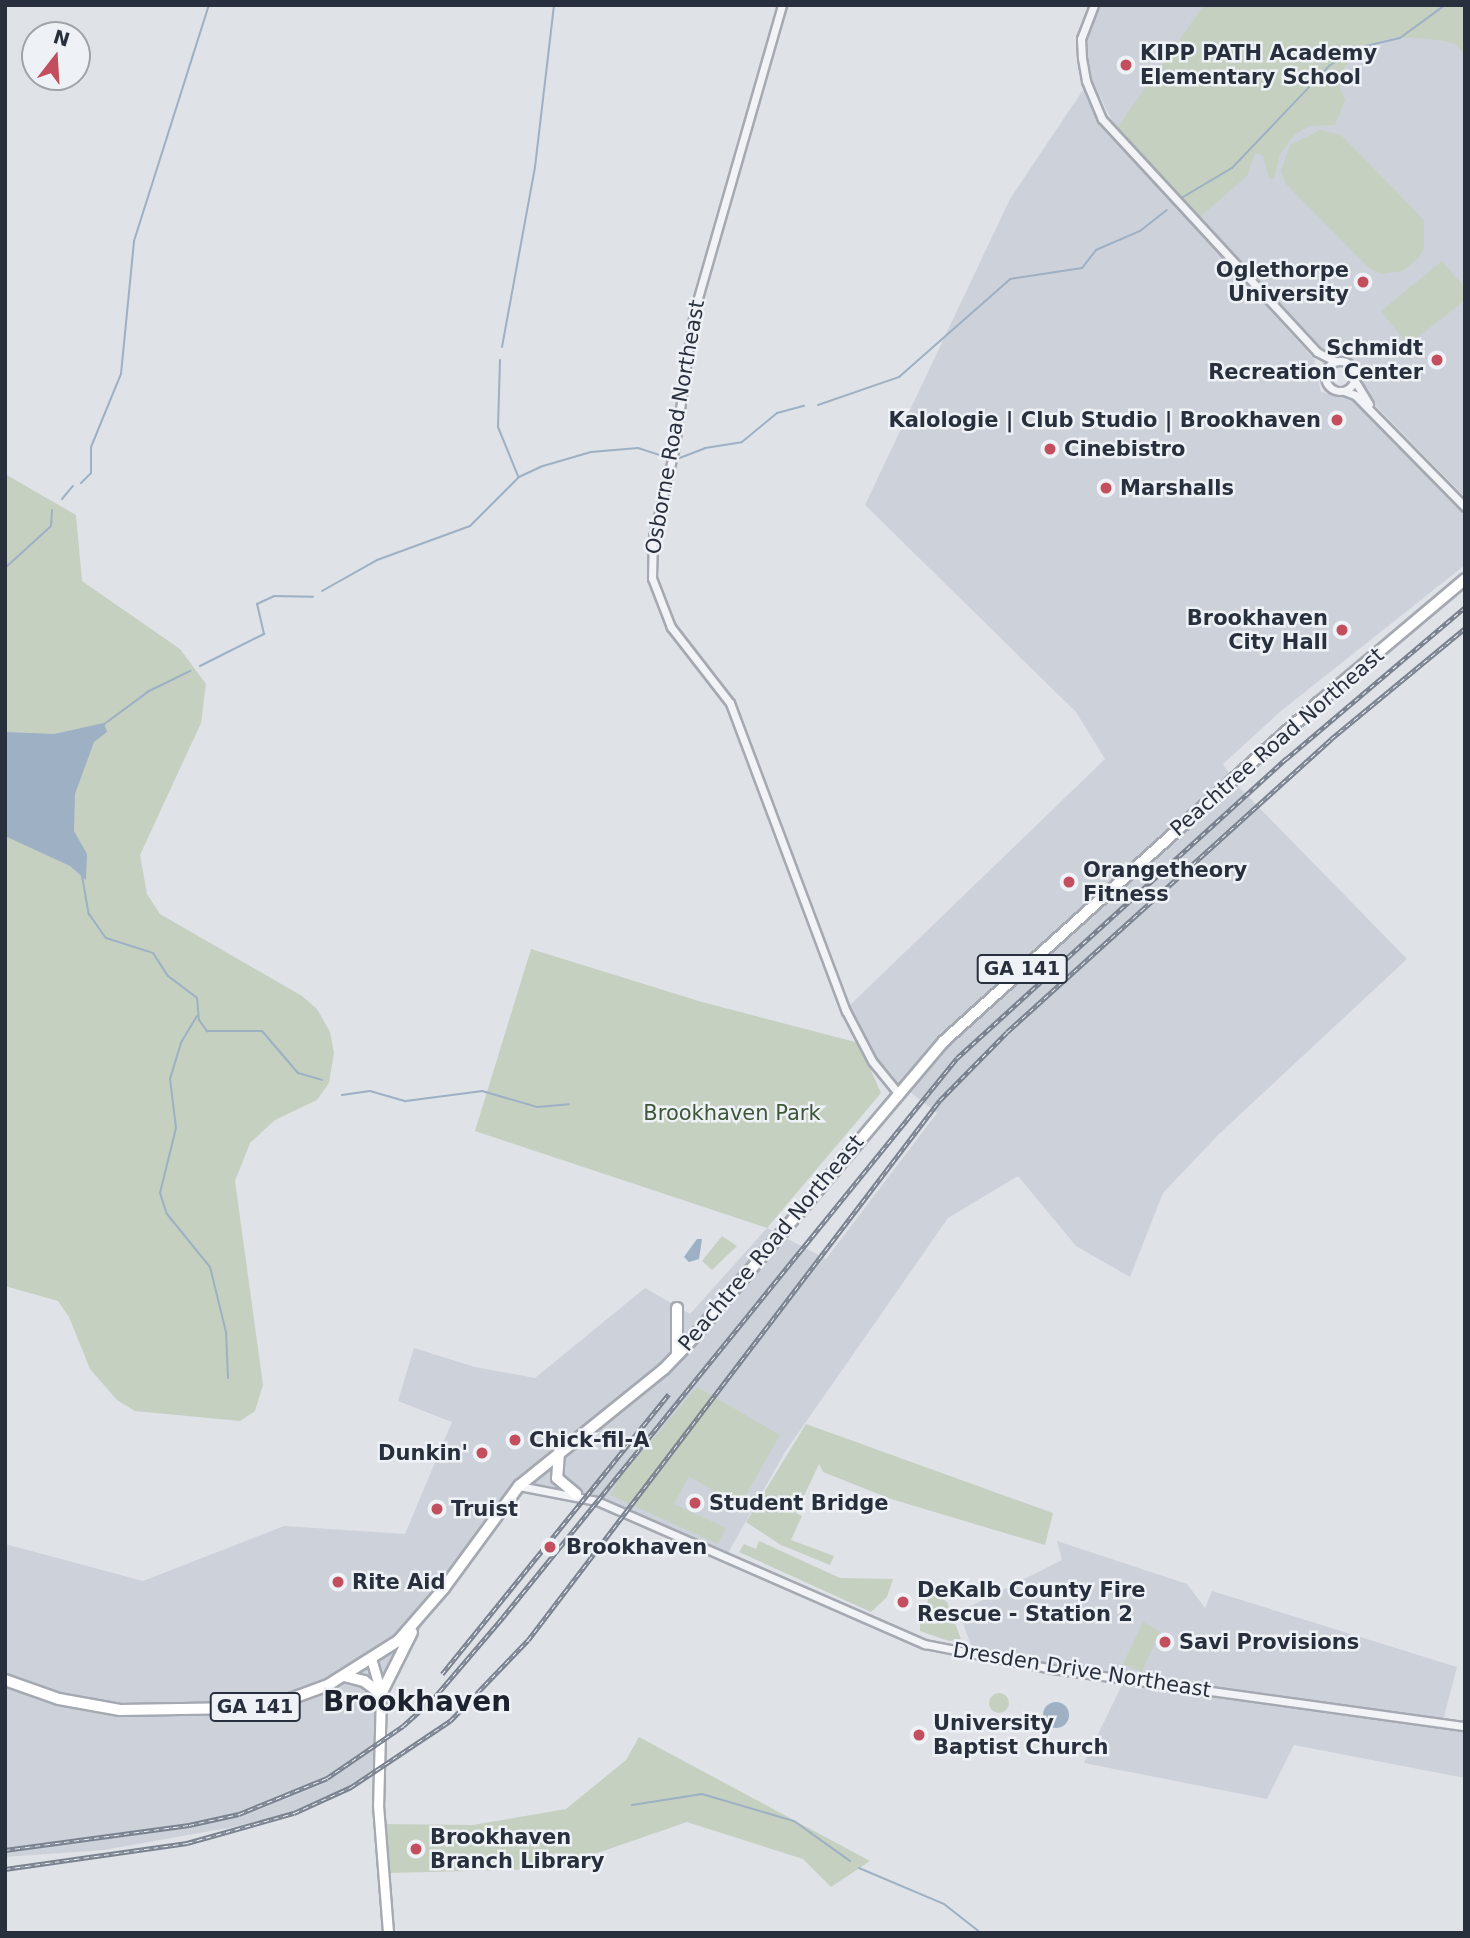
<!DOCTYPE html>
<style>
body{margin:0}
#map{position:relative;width:1470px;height:1938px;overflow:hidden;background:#dfe2e7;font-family:"DejaVu Sans",sans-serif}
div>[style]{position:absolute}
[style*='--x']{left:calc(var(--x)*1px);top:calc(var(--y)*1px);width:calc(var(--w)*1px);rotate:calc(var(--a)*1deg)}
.built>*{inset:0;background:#cdd1d9}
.green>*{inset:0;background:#c5d0c1}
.round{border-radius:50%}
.water>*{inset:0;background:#9db0c4}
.stream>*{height:2px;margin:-1px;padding:0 1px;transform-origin:1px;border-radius:1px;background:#9db0c4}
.roads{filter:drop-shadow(2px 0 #a5a9b1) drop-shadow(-2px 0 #a5a9b1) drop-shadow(0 2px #a5a9b1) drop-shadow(0 -2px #a5a9b1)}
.minor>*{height:7px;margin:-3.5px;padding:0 3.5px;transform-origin:3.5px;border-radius:3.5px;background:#f1f3f6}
.minor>.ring{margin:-3.5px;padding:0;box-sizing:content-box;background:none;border:7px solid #f1f3f6;border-radius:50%}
.major>*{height:9px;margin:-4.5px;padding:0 4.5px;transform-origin:4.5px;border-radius:4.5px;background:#fff}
.highway>*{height:10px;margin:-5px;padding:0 5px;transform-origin:5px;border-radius:5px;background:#fff}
.rail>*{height:4.5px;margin-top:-2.25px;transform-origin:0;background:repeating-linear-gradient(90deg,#eef1f5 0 5px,#7a828f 0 10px);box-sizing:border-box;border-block:2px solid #7a828f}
.dots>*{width:19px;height:19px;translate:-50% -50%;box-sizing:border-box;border:4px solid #eef1f5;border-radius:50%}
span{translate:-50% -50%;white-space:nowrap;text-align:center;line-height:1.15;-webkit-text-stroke:5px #eef1f5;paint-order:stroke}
.shield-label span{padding:2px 5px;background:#eef1f5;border:2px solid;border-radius:5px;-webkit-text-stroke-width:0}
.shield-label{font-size:19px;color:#29303d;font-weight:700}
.poi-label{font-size:21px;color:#29303d;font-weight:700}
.left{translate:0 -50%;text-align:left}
.right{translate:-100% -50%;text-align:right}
.street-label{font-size:21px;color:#29303d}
.park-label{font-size:21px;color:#3e5738}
.district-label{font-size:28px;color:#1c222e;font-weight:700}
.frame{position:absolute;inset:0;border:7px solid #29303d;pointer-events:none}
.north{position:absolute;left:21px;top:21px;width:70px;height:70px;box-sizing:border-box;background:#eef1f5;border:2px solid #9fa4ab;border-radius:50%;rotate:17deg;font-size:19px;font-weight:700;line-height:28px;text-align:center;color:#29303d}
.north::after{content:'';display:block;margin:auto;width:24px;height:32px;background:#c24e5e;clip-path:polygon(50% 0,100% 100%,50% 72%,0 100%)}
</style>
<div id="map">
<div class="built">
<i style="clip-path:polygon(1096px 5px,1465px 5px,1465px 497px,1363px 393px,1352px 362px,1325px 351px,1116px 129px,1092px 80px,1086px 49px,1084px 37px)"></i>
<i style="clip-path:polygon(1085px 87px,1115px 138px,1314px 359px,1321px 392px,1350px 398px,1465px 516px,1465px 565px,1281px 711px,1223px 764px,1235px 783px,1407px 959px,1218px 1135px,1163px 1193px,1130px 1277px,1076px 1246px,1018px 1176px,948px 1218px,785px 1452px,724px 1560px,610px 1506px,528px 1489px,463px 1556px,384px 1690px,379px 1773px,290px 1817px,103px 1850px,5px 1857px,5px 1544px,143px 1581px,284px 1526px,405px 1534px,452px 1422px,398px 1401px,414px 1348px,475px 1367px,535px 1378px,645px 1288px,690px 1314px,767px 1228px,826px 1259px,937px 1113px,887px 1074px,865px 1036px,859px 1043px,846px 1009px,1105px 759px,1076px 712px,865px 505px,1010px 199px)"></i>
<i style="clip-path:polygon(1057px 1541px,1187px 1584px,1205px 1608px,1212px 1591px,1457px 1667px,1442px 1724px,1465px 1727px,1465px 1778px,1294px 1745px,1267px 1799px,1084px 1763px,1122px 1685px,1016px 1664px,972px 1648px,959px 1612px,1062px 1560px)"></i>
</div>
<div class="green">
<i style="clip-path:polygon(1204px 5px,1465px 5px,1465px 55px,1455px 44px,1440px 40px,1397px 37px,1373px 43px,1345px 66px,1339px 86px,1345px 100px,1335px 125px,1309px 126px,1294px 135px,1280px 154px,1274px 179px,1269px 178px,1263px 156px,1255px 153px,1247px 176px,1199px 218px,1116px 129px)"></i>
<i style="clip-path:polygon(1321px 130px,1341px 135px,1424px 220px,1424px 248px,1419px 258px,1402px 271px,1382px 274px,1370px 269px,1286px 184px,1281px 171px,1290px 145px)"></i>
<i style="clip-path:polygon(1442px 261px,1465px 288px,1465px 300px,1408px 345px,1381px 311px)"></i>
<i style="clip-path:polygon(5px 474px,76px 515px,82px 581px,180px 649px,206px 684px,201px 723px,140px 855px,147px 894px,160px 914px,302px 996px,317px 1009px,330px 1032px,334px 1053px,329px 1083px,317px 1100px,275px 1120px,250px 1143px,235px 1181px,263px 1385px,255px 1411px,240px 1421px,135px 1411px,117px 1400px,90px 1369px,69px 1317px,58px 1301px,5px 1286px)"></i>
<i style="clip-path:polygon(531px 949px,702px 1002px,859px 1043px,881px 1093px,767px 1228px,475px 1131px)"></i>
<i style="clip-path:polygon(722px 1236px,737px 1246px,712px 1270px,702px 1261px)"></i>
<i style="clip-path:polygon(697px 1387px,780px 1435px,739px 1507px,689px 1476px,674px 1504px,726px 1528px,718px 1544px,610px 1495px,619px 1479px)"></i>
<i style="clip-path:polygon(806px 1424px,1053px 1513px,1045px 1545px,891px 1499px,823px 1472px,819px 1464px,796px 1513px,802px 1516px,791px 1540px,834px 1556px,830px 1565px,781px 1545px,746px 1522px)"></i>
<i style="clip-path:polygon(759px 1541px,840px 1578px,893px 1579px,887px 1597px,871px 1612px,739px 1552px,744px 1544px,756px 1549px)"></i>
<i style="clip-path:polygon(931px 1590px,947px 1602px,961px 1639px,949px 1641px,920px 1631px,920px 1624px,933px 1612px,927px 1603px)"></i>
<i style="clip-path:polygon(1143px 1622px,1160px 1631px,1142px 1672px,1123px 1664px)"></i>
<i class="round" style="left:989px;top:1693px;width:20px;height:20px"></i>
<i style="clip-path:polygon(639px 1737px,870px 1861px,831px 1887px,803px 1859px,687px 1822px,551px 1869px,388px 1873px,378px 1824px,473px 1825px,566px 1809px,626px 1760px)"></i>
</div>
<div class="water">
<i style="clip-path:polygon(104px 723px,107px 732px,94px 742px,75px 794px,74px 831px,87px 854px,86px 880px,70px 866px,5px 836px,5px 732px,54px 734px)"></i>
<i style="clip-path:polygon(697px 1239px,702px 1239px,699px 1259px,689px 1262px,684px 1257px)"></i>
<i class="round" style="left:1043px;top:1702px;width:26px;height:26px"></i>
</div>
<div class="stream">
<i style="--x:1183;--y:197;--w:57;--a:-30.6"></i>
<i style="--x:1232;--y:168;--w:141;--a:-46.4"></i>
<i style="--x:1329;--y:66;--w:33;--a:-33"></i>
<i style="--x:1357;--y:48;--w:44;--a:-13.1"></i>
<i style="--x:1400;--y:38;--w:56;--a:-36.3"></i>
<i style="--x:502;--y:347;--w:183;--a:-79.6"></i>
<i style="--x:535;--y:167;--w:163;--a:-83.3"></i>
<i style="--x:500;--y:360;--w:67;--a:91.7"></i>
<i style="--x:498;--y:427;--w:53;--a:67.8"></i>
<i style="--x:818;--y:405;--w:86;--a:-19.1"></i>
<i style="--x:899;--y:377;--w:148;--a:-41.4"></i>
<i style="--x:1010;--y:279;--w:73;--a:-8.7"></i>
<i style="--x:1082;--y:268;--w:23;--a:-52"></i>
<i style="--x:1096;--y:250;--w:48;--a:-23.4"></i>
<i style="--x:1140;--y:231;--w:34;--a:-38"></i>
<i style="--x:677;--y:459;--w:30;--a:-21"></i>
<i style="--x:705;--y:448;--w:37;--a:-9"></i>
<i style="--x:742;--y:442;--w:45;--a:-39.6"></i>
<i style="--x:777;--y:413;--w:28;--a:-15"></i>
<i style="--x:81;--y:483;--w:14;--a:-45"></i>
<i style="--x:91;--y:473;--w:26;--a:-90"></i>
<i style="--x:91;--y:447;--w:79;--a:-67.7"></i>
<i style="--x:121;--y:374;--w:134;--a:-84.4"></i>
<i style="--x:134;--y:241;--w:248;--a:-72.4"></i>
<i style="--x:62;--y:499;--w:17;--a:-50"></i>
<i style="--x:5;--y:568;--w:62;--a:-42.4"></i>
<i style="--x:51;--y:526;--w:16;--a:-86"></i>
<i style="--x:322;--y:591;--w:63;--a:-29.4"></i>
<i style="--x:377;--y:560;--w:99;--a:-20.1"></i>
<i style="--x:470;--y:526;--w:69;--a:-45"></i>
<i style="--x:519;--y:477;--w:26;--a:-25"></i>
<i style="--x:543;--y:466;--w:50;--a:-16.3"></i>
<i style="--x:591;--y:452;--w:47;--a:-4.9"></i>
<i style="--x:638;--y:448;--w:32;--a:18"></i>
<i style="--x:200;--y:666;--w:72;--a:-26.6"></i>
<i style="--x:264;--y:634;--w:31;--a:-103"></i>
<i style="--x:257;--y:604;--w:19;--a:-25"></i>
<i style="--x:274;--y:596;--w:39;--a:1"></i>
<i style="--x:103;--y:725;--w:57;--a:-36.5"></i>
<i style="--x:149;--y:691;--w:46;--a:-26"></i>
<i style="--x:82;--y:876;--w:39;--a:80"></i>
<i style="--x:89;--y:914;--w:29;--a:55"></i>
<i style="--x:106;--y:938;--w:49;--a:17.7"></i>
<i style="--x:153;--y:953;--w:27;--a:57"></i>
<i style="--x:168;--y:976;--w:36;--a:37"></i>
<i style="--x:197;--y:998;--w:22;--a:85"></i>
<i style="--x:199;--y:1020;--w:14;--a:54"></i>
<i style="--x:207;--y:1031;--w:55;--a:0"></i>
<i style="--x:262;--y:1031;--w:55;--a:49.4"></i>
<i style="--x:298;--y:1073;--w:25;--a:16"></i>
<i style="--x:197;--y:1016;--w:31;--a:121"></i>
<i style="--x:181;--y:1043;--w:38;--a:107"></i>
<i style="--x:170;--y:1079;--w:49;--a:83"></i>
<i style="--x:176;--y:1128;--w:67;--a:103.8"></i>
<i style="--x:160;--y:1193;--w:22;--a:72"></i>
<i style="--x:167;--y:1214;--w:68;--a:50.9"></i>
<i style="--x:210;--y:1267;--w:67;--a:76.2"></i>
<i style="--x:226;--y:1332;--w:46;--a:87.5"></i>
<i style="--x:342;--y:1095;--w:28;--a:-8"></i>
<i style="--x:370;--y:1091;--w:37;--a:16"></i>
<i style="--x:406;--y:1101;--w:77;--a:-7.5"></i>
<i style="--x:482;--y:1091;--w:57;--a:16.2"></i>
<i style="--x:537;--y:1107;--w:32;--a:-5"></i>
<i style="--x:632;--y:1805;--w:71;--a:-8.9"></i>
<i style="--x:702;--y:1794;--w:96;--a:16.4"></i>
<i style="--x:794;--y:1821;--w:69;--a:35.5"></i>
<i style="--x:859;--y:1868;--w:92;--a:23"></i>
<i style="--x:944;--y:1904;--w:47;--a:38.1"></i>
</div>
<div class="roads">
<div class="minor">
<i style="--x:782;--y:5;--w:318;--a:106"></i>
<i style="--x:694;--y:311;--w:141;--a:98.1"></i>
<i style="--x:674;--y:451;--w:89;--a:103.7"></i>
<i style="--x:653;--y:537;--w:41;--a:91.4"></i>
<i style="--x:652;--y:578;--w:53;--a:68.8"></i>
<i style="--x:671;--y:627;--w:96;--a:52.2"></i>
<i style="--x:730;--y:703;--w:329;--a:69.4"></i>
<i style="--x:846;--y:1011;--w:56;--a:62.5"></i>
<i style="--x:872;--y:1061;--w:41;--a:50.9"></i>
<i style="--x:1094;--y:5;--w:36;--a:111"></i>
<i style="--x:1081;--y:39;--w:19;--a:87"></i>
<i style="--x:1082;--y:58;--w:23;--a:80"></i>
<i style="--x:1086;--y:81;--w:41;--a:67.2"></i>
<i style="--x:1102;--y:119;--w:317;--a:47.3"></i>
<i style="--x:1317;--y:352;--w:20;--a:27"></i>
<i class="ring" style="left:1325px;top:361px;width:23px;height:23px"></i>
<i style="--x:1355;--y:381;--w:27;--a:59"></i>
<i style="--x:1344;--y:391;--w:12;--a:20"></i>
<i style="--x:1355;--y:395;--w:157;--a:45.5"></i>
<i style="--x:519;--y:1486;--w:79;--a:10.9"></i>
<i style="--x:597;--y:1501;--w:358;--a:23.6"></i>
<i style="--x:925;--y:1644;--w:129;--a:11.1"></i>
<i style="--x:1052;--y:1669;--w:417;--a:7.9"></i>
</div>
<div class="major">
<i style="--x:371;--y:1658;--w:37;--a:74"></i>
<i style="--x:381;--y:1694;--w:111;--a:91.5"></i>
<i style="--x:378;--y:1805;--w:128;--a:85.5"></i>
</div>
<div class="highway">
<i style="--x:677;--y:1308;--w:46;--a:90"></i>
<i style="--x:559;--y:1452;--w:26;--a:94"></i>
<i style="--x:557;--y:1478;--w:25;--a:40"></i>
<i style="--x:344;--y:1676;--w:21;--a:14"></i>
<i style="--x:364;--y:1681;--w:21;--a:37"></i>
<i style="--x:381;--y:1694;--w:69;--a:-63.4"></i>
<i style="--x:5;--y:1680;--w:57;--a:19.4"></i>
<i style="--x:59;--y:1699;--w:62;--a:10.2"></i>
<i style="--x:120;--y:1710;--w:122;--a:-0.9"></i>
<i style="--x:242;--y:1708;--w:49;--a:-10.6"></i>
<i style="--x:290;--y:1699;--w:40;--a:-20.2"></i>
<i style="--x:328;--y:1685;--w:83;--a:-32.2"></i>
<i style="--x:398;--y:1641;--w:70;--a:-49"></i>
<i style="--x:444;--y:1588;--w:127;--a:-53.7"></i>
<i style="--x:519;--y:1486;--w:186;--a:-38.9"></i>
<i style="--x:664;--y:1369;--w:33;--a:-46"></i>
<i style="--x:687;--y:1345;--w:398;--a:-49.8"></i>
<i style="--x:944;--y:1041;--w:504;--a:-42.11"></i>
<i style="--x:1318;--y:703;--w:192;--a:-40.1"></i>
</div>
</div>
<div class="rail">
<i style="--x:442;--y:1674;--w:360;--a:-51"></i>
<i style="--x:5;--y:1850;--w:186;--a:-7.7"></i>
<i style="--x:189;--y:1825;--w:51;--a:-12.4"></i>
<i style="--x:239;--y:1814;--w:95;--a:-22.2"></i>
<i style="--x:327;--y:1778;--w:92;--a:-34.4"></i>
<i style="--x:403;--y:1726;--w:40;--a:-42"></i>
<i style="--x:433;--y:1699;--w:108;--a:-49.5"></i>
<i style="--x:503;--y:1617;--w:720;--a:-50.92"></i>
<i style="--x:957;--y:1058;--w:445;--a:-42.3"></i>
<i style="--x:1286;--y:759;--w:235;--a:-40.3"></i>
<i style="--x:5;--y:1869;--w:184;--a:-8.1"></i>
<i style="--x:187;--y:1843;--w:111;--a:-15.7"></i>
<i style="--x:294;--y:1813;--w:63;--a:-24.5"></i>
<i style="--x:351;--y:1787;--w:119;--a:-33.7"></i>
<i style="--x:450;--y:1721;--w:112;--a:-46.1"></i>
<i style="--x:528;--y:1640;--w:679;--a:-52.66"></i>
<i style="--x:940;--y:1100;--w:95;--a:-45.4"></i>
<i style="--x:1007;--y:1032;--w:437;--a:-42.1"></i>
<i style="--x:1331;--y:739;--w:174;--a:-39.6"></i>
</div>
<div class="dots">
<i style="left:1126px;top:65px;background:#c24e5e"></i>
<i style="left:1363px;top:282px;background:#c24e5e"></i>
<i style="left:1437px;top:360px;background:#c24e5e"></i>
<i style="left:1337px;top:420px;background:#c24e5e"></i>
<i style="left:1050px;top:449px;background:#c24e5e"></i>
<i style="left:1106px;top:488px;background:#c24e5e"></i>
<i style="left:1342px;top:630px;background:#c24e5e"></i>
<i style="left:1069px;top:882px;background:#c24e5e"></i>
<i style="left:515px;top:1440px;background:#c24e5e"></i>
<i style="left:482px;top:1453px;background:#c24e5e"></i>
<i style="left:695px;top:1503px;background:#c24e5e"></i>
<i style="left:437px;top:1509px;background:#c24e5e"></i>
<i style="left:550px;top:1547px;background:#c24e5e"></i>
<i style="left:338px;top:1582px;background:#c24e5e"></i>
<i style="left:903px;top:1602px;background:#c24e5e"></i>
<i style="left:1165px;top:1642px;background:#c24e5e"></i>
<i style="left:919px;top:1735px;background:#c24e5e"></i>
<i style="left:416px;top:1849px;background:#c24e5e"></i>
</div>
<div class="shield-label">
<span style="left:1022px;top:969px">GA 141</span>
<span style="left:255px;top:1707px">GA 141</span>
</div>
<div class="poi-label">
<span class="left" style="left:1140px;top:65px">KIPP PATH Academy<br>Elementary School</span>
<span class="right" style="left:1349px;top:282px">Oglethorpe<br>University</span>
<span class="right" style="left:1423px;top:360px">Schmidt<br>Recreation Center</span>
<span class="right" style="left:1321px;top:420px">Kalologie | Club Studio | Brookhaven</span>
<span class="left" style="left:1064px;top:449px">Cinebistro</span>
<span class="left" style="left:1120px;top:488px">Marshalls</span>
<span class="right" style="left:1328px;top:630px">Brookhaven<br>City Hall</span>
<span class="left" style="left:1083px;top:882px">Orangetheory<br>Fitness</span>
<span class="left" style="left:529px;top:1440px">Chick-fil-A</span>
<span class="right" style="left:468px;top:1453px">Dunkin'</span>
<span class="left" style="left:709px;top:1503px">Student Bridge</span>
<span class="left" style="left:451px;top:1509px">Truist</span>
<span class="left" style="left:566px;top:1547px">Brookhaven</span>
<span class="left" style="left:352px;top:1582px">Rite Aid</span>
<span class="left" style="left:917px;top:1602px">DeKalb County Fire<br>Rescue - Station 2</span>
<span class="left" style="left:1179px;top:1642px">Savi Provisions</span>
<span class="left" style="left:933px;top:1735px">University<br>Baptist Church</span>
<span class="left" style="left:430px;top:1849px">Brookhaven<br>Branch Library</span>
</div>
<div class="street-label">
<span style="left:675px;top:427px;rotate:-80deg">Osborne Road Northeast</span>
<span style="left:1277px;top:742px;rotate:-41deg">Peachtree Road Northeast</span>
<span style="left:771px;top:1243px;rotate:-50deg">Peachtree Road Northeast</span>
<span style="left:1082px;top:1670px;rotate:9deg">Dresden Drive Northeast</span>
</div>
<div class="park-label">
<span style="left:732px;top:1113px">Brookhaven Park</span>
</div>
<div class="district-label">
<span style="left:417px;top:1702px">Brookhaven</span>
</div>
<div class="frame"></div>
<div class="north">N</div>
</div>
